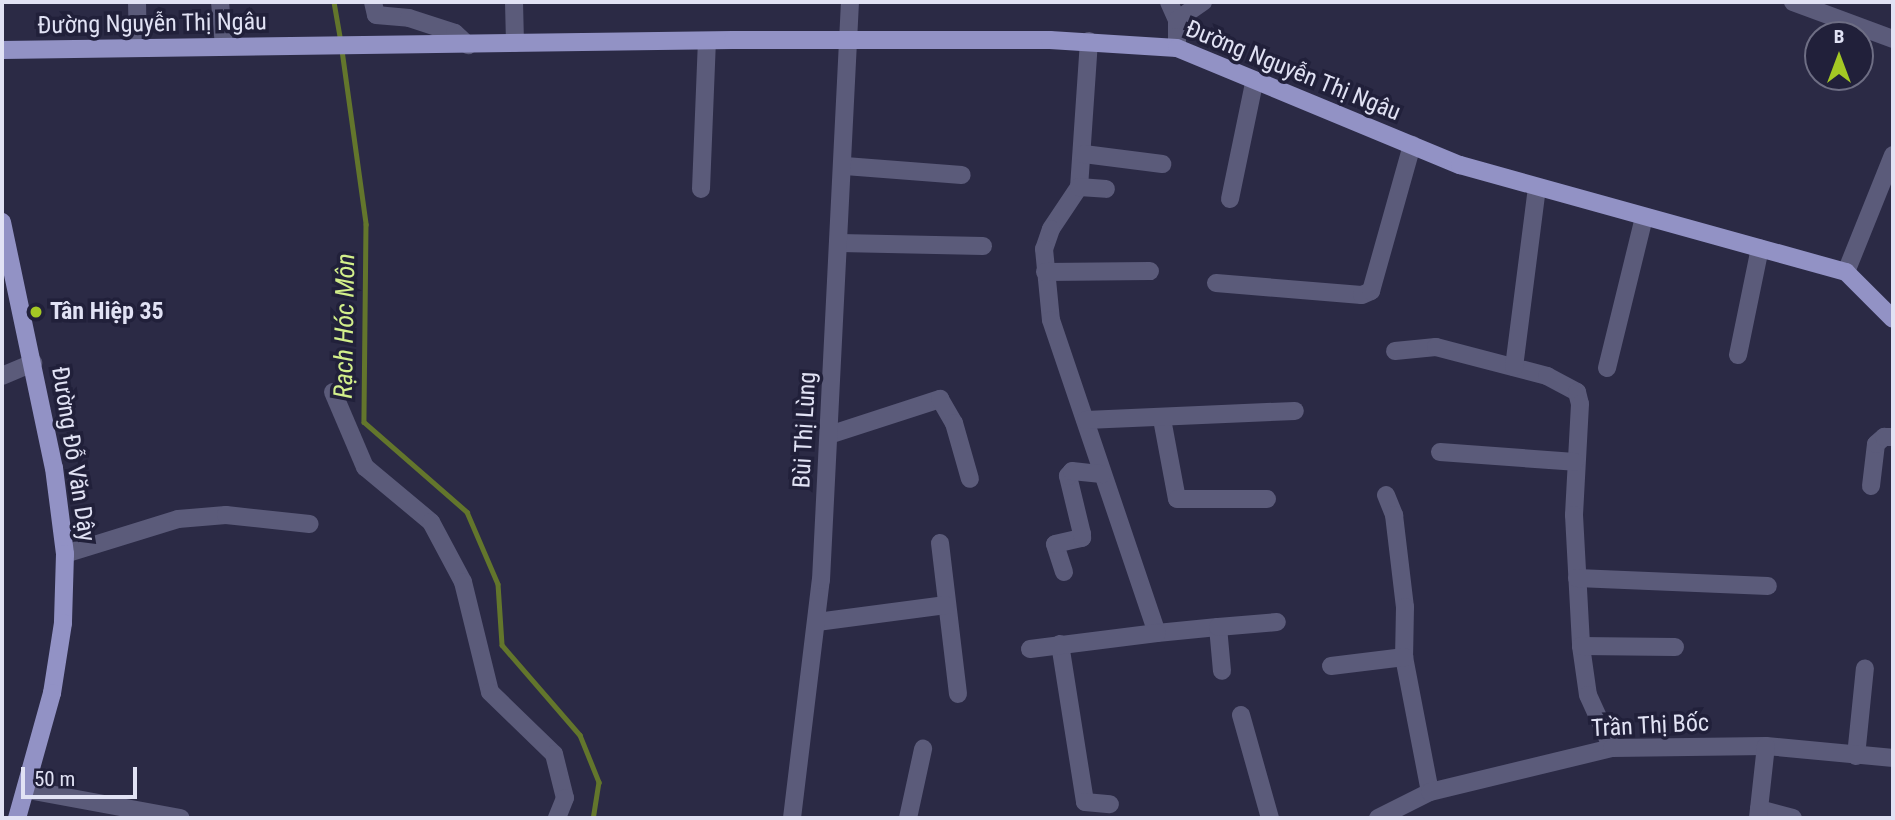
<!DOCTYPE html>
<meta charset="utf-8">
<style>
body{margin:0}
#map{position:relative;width:1895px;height:820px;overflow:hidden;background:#2b2a45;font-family:"Roboto Condensed",sans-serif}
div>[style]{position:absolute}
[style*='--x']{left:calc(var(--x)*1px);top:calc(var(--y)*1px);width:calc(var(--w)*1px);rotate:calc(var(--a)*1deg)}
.stream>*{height:4.5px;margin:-2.25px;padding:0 2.25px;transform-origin:2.25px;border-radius:2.25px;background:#63762c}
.minor>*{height:18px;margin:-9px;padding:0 9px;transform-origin:9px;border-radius:9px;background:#5b5b7a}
.major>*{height:18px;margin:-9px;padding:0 9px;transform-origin:9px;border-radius:9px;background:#9292c5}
.dots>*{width:19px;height:19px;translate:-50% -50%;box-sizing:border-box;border:4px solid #21203a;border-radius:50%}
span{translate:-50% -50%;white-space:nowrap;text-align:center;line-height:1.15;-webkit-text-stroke:7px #21203a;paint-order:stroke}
.street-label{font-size:24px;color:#e1e2f4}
.poi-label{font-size:24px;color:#e1e2f4;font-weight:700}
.left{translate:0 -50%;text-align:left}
.water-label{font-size:26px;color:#d3f08b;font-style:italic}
.frame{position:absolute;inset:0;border:4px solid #e1e2f4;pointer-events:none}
.north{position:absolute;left:1804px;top:21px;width:70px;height:70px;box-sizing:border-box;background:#21203a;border:2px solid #6e6e84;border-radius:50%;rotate:0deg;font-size:19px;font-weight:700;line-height:28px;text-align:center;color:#e1e2f4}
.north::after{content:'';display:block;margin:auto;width:24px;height:32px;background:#a4c824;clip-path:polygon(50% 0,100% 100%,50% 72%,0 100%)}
.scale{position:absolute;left:21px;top:767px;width:116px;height:32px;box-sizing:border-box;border:4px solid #e1e2f4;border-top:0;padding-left:9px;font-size:21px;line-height:24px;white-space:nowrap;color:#e1e2f4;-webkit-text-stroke:5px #21203a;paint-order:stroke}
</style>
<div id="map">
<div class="stream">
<i style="--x:334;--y:2;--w:41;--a:80.1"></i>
<i style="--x:342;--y:50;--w:176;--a:82.1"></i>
<i style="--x:366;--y:224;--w:198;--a:90.6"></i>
<i style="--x:364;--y:422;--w:137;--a:41.1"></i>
<i style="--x:467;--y:512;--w:78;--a:66.7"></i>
<i style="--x:498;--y:584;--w:61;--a:86.2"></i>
<i style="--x:502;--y:645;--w:119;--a:49.1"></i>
<i style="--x:580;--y:735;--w:51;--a:68"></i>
<i style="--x:599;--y:782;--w:36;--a:99"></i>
</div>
<div class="minor">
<i style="--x:137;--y:2;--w:46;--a:88.8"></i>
<i style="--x:220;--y:2;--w:44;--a:84.8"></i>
<i style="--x:373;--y:2;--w:13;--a:77"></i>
<i style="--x:376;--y:15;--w:33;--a:5"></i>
<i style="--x:409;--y:18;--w:48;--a:18.1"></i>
<i style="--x:455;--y:33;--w:18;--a:43"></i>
<i style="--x:514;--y:2;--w:41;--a:88.6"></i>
<i style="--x:1169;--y:2;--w:20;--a:66"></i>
<i style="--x:1177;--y:20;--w:28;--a:90"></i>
<i style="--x:1793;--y:2;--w:107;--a:20.3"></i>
<i style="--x:1177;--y:20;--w:32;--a:-35"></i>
<i style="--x:1089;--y:41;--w:146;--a:93.9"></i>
<i style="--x:1079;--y:187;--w:50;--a:123.7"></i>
<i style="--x:1051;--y:229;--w:21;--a:109"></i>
<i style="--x:1044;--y:249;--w:71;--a:84.4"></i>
<i style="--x:1051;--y:320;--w:330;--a:71.3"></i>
<i style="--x:1157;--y:633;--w:61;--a:-5.6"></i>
<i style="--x:1218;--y:627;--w:44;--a:84.8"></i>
<i style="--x:1084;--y:154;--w:79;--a:7.3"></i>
<i style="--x:845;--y:166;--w:117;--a:4.4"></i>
<i style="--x:1079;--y:187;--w:27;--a:4"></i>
<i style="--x:701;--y:189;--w:148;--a:-87.7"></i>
<i style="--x:1230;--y:199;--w:118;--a:-78.3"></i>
<i style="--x:840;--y:243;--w:143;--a:1.2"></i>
<i style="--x:1045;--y:272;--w:105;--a:-0.5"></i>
<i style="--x:1846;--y:272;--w:126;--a:-68.1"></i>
<i style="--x:1216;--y:283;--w:146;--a:4.7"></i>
<i style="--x:1362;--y:295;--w:10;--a:-24"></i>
<i style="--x:1371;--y:291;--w:152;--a:-74.3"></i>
<i style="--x:1395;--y:351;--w:41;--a:-5.6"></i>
<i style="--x:1436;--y:347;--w:115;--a:14.6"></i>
<i style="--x:1547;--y:376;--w:34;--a:28"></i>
<i style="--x:1577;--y:392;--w:12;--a:76"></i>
<i style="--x:1580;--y:404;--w:111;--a:93.1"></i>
<i style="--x:1574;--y:515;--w:131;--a:86.9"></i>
<i style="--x:1581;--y:646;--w:49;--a:81.9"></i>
<i style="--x:1588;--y:695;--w:58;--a:65.6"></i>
<i style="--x:1738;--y:355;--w:109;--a:-78.4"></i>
<i style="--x:1514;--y:367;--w:180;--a:-82.7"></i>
<i style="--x:1607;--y:368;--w:155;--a:-76.2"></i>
<i style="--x:2;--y:376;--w:34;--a:-23"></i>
<i style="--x:333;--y:392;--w:82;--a:66.9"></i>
<i style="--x:365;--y:467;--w:86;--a:39.8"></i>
<i style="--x:431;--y:522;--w:68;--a:61.9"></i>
<i style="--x:463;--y:582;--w:113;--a:76.2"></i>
<i style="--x:490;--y:692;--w:89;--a:44.1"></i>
<i style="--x:554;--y:754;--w:45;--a:76"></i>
<i style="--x:565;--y:798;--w:22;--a:112"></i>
<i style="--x:1162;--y:419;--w:81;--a:79.4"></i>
<i style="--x:1177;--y:499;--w:90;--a:0"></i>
<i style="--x:1086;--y:420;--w:209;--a:-2.5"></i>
<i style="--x:829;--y:435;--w:117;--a:-18"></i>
<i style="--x:940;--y:399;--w:28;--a:60"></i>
<i style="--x:954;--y:423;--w:58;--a:74.1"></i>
<i style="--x:1440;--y:452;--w:135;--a:4.2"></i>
<i style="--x:1871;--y:486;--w:42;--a:-83.2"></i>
<i style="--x:1876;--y:444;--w:11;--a:-41"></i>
<i style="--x:1884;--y:437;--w:9;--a:0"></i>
<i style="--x:1386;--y:495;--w:22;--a:68"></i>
<i style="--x:1394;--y:515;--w:93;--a:83.2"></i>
<i style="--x:1405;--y:607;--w:50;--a:91.1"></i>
<i style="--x:1404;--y:657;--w:137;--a:79.1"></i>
<i style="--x:940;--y:543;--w:152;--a:83.2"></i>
<i style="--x:65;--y:554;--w:118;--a:-17.2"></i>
<i style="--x:178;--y:519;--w:48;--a:-4.8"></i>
<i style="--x:226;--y:515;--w:84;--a:6.1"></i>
<i style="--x:1064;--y:572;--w:29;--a:-108"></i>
<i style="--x:1055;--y:544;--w:28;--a:-13"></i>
<i style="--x:1082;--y:538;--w:4;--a:-90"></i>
<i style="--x:1082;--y:534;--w:60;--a:-103.6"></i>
<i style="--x:1068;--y:476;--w:6;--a:-51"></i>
<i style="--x:1072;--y:471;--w:30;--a:6"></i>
<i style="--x:1577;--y:578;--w:191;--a:2.4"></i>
<i style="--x:817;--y:622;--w:130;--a:-7.5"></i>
<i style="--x:1218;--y:627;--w:59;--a:-4.8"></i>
<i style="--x:1060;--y:644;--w:160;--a:81"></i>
<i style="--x:1085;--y:802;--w:25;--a:5"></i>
<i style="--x:1581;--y:646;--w:94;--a:0.6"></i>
<i style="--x:1030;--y:649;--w:128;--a:-7.2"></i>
<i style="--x:1331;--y:666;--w:74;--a:-7"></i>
<i style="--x:1241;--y:715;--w:107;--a:74.3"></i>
<i style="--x:1856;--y:756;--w:88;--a:-84.2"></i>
<i style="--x:28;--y:790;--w:155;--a:10.4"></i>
<i style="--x:1759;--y:809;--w:35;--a:15"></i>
<i style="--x:792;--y:818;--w:240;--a:-83.1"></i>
<i style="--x:821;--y:580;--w:579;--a:-87.13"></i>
<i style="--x:908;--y:818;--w:71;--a:-77.7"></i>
<i style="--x:1378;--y:818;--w:58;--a:-26.6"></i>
<i style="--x:1430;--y:792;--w:187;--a:-13.6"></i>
<i style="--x:1612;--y:748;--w:154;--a:-0.7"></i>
<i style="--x:1766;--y:746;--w:128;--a:5.4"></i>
<i style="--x:1758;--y:818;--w:72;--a:-83.7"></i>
</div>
<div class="major">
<i style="--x:2;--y:50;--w:731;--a:-0.78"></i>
<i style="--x:733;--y:40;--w:317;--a:0"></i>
<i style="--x:1050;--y:40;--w:127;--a:3.6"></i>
<i style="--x:1177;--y:48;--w:306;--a:22.5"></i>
<i style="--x:1460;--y:165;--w:401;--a:15.5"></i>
<i style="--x:1846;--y:272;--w:66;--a:45"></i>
<i style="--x:2;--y:222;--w:251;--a:78.1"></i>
<i style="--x:54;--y:468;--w:87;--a:82.7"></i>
<i style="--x:65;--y:554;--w:69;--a:91.7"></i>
<i style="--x:63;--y:623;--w:71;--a:98.9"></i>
<i style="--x:52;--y:693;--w:130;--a:105.6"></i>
</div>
<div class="dots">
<i style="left:36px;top:312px;background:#a4c824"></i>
</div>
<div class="street-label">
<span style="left:152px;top:24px;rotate:-1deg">Đường Nguyễn Thị Ngâu</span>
<span style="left:1293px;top:71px;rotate:22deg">Đường Nguyễn Thị Ngâu</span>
<span style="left:805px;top:430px;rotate:-87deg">Bùi Thị Lùng</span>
<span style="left:73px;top:454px;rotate:81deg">Đường Đỗ Văn Dậy</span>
<span style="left:1650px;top:726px;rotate:-3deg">Trần Thị Bốc</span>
</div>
<div class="poi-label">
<span class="left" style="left:50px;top:312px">Tân Hiệp 35</span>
</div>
<div class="water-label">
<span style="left:345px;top:326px;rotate:-89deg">Rạch Hóc Môn</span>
</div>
<div class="frame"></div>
<div class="north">B</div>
<div class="scale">50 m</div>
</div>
